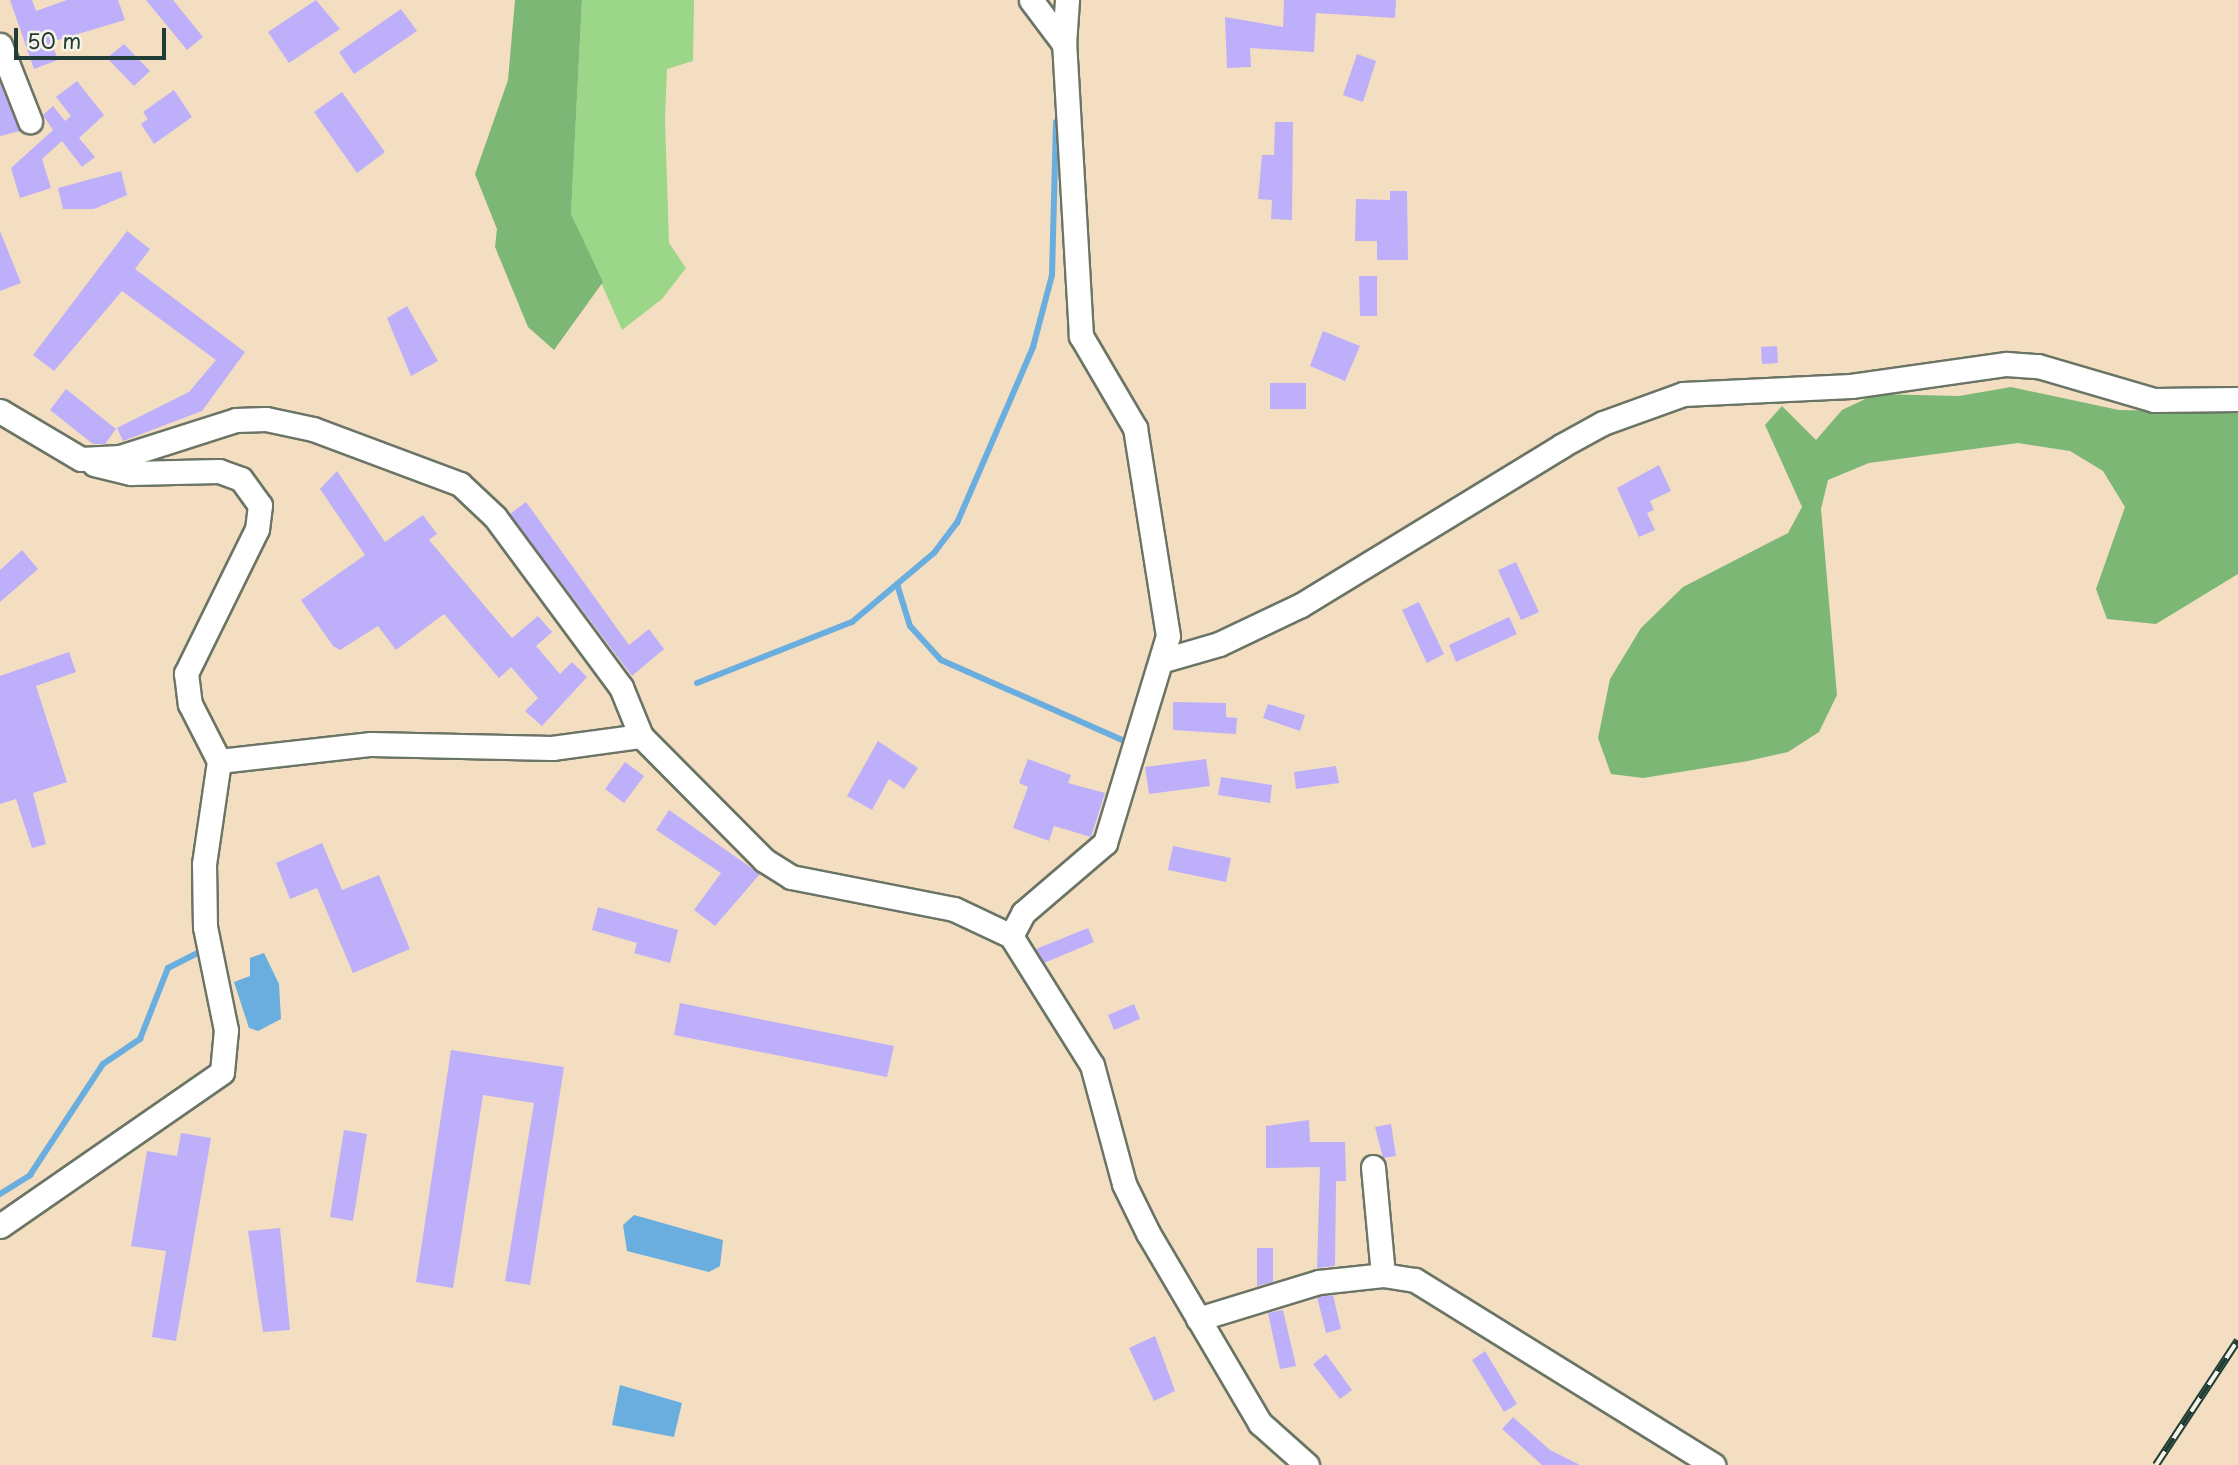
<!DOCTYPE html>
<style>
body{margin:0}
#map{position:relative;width:2238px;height:1465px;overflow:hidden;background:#f4dec1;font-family:"Playpen Sans",sans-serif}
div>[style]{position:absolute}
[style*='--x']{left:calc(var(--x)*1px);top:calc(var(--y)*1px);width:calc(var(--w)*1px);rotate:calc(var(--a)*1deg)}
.green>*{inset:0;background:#9cd689}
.forest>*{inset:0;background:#7db775}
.water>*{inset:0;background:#6aaddf}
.stream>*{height:6px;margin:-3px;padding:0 3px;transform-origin:3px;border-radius:3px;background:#6aaddf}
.building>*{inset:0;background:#bdaffa}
.roads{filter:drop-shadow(2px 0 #6a7565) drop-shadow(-2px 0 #6a7565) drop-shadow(0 2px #6a7565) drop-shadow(0 -2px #6a7565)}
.minor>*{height:23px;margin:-11.5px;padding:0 11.5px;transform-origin:11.5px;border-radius:11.5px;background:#fff}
.rail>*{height:8px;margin-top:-4px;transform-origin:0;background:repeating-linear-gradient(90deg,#f7f3e8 0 16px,#1f3d34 0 32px);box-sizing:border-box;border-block:2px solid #1f3d34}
span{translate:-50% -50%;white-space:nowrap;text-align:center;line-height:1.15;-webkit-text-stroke:7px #f7f3e8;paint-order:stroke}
.scale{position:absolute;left:14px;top:28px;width:152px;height:32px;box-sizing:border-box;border:4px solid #1f3d34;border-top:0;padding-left:9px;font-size:21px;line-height:24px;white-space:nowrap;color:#1f3d34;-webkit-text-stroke:5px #f7f3e8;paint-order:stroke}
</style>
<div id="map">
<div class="green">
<i style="clip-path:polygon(582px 0,694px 0,693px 61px,667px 69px,665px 119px,669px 243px,686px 268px,662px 299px,622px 330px,571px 214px)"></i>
</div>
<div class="forest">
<i style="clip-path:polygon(515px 0,582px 0,571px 214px,603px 282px,554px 350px,528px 327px,495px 247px,497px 229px,475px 174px,508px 80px)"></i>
<i style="clip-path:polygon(2011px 387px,2119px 410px,2238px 412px,2238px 574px,2156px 624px,2107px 619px,2096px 589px,2125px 507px,2103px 471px,2070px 451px,2018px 443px,1869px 463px,1828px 480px,1821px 509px,1837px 695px,1819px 732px,1788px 752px,1748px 761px,1643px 778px,1611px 774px,1598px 738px,1610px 679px,1641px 628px,1683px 587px,1788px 533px,1802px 507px,1765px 425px,1782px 406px,1816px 440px,1842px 410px,1876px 394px,1959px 396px)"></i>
</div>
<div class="water">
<i style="clip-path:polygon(264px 953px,279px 984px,281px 1019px,258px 1031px,249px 1028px,234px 982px,250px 976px,250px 958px)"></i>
<i style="clip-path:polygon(634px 1215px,723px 1240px,720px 1266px,709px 1272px,627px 1251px,623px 1225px)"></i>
<i style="clip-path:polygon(620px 1385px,682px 1403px,674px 1437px,612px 1425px)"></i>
</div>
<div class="stream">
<i style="--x:897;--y:584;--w:44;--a:72.8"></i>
<i style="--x:910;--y:626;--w:46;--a:47.6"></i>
<i style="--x:941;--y:660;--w:203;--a:23.8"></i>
<i style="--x:697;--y:683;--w:167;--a:-21.5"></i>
<i style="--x:852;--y:622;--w:107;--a:-40.1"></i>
<i style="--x:934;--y:553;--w:38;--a:-53"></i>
<i style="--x:957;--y:523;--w:192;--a:-66.6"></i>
<i style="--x:1033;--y:347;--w:74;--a:-75.2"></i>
<i style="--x:1052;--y:275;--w:153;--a:-88.5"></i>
<i style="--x:0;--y:1194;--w:36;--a:-32"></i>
<i style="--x:30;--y:1175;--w:133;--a:-56.7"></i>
<i style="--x:103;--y:1064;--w:45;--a:-34"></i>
<i style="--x:140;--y:1039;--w:76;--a:-68.5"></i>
<i style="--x:168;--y:968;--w:37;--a:-27"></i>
</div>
<div class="building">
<i style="clip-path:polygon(10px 0,32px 0,36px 11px,67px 0,118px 0,125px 20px,51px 42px,58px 60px,34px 69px)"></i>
<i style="clip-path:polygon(146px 0,173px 0,203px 37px,187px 50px)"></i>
<i style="clip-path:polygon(316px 0,340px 29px,289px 63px,268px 32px)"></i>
<i style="clip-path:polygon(1284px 0,1396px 0,1395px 18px,1316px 13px,1314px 52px,1250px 48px,1251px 67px,1227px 68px,1225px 17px,1283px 27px)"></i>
<i style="clip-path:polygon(401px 9px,417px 31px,354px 74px,339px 52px)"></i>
<i style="clip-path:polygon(124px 44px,150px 71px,134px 86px,107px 58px)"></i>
<i style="clip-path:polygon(1357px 54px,1376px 61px,1363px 102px,1343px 95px)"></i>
<i style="clip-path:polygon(77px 81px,104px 115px,79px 138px,95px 157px,82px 167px,62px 141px,42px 159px,51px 188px,20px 198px,11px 168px,53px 130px,43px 115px,53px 106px,65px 121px,71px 116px,56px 97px)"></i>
<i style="clip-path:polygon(0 83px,20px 131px,0 136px)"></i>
<i style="clip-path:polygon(174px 90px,192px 117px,154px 144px,141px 124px,148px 119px,143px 112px)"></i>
<i style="clip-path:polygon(342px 92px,385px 152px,357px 173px,314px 112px)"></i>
<i style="clip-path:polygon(1275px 122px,1293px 122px,1292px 220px,1271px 219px,1272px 200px,1258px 199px,1262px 155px,1274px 155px)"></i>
<i style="clip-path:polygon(121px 171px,127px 195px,94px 209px,63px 209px,58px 188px)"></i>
<i style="clip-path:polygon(1390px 191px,1407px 191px,1408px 260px,1377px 260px,1377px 241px,1355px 241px,1356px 199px,1390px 200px)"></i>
<i style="clip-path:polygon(0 231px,21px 283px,0 291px)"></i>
<i style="clip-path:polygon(127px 231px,150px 249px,135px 269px,245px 352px,202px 411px,123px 441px,117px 428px,189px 392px,216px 360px,122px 291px,54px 371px,33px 355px)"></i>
<i style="clip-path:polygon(1359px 276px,1377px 276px,1377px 316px,1360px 316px)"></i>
<i style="clip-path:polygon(407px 306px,438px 361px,411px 376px,387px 318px)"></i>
<i style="clip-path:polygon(1323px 331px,1360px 346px,1345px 381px,1310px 366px)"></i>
<i style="clip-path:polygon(1777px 346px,1778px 363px,1762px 364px,1761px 347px)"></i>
<i style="clip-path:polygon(1270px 383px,1306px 383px,1306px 409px,1270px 409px)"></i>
<i style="clip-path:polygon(66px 389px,116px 429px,105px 444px,93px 444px,50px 410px)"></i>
<i style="clip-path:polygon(1659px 465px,1671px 491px,1650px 501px,1654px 510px,1647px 513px,1655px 530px,1639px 537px,1617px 488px)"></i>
<i style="clip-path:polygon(337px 471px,385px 542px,423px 515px,437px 534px,429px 540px,512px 638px,538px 616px,552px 632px,536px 646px,560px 674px,572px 662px,587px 677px,542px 726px,525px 711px,538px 698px,511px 667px,499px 678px,444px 614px,396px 650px,378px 626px,340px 650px,333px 646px,301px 600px,365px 555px,320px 489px)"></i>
<i style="clip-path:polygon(526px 502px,629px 645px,649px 629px,664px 649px,632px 676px,510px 514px)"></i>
<i style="clip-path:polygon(22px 550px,38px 569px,0 602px,0 570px)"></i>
<i style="clip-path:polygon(1516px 562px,1539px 612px,1521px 620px,1498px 570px)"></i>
<i style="clip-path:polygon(1419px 602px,1444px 654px,1427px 663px,1402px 610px)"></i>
<i style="clip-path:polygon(1509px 617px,1517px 634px,1456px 662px,1449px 645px)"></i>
<i style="clip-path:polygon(69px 652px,76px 672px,36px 686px,67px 782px,33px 793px,46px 844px,32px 848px,16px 799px,0 804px,0 676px)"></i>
<i style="clip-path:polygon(1173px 702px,1226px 703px,1226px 717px,1237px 718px,1236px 734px,1173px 730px)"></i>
<i style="clip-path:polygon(1268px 704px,1305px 715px,1300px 731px,1263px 718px)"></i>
<i style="clip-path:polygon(878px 741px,918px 768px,904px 789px,889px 779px,872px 810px,847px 796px)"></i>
<i style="clip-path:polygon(1028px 759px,1071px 775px,1068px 783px,1105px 793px,1091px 837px,1054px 826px,1049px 841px,1013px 828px,1028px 787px,1019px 783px)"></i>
<i style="clip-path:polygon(1206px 759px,1210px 786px,1149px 794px,1145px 767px)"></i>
<i style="clip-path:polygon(625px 762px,644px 776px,624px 803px,605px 789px)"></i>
<i style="clip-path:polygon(1336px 766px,1339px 783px,1296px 789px,1294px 772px)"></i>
<i style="clip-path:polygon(1221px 777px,1272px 785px,1270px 803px,1218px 795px)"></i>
<i style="clip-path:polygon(669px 810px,760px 874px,715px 926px,694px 910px,721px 873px,656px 830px)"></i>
<i style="clip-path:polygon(322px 843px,342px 890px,379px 875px,410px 949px,353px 973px,317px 888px,290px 899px,276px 863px)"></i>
<i style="clip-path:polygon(1173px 846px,1231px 858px,1226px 882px,1168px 870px)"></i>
<i style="clip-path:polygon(598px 907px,678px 930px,670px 963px,634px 953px,637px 943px,592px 930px)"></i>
<i style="clip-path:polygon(1088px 928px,1094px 942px,1044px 963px,1036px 949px)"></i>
<i style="clip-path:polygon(680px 1003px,894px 1046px,887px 1077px,674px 1035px)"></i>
<i style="clip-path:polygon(1134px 1004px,1140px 1019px,1114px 1030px,1108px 1015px)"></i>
<i style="clip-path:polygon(451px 1050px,564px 1067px,530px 1285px,505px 1281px,534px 1103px,483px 1095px,453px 1288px,416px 1282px)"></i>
<i style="clip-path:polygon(1309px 1120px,1310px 1142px,1345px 1142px,1346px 1181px,1336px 1181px,1335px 1266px,1317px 1268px,1320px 1167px,1266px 1168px,1266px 1126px)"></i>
<i style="clip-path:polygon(1391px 1124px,1396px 1156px,1383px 1158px,1375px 1127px)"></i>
<i style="clip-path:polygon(344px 1130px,367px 1134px,353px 1221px,330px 1217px)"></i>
<i style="clip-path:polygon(181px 1133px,211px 1138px,176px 1341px,152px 1337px,166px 1251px,131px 1246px,147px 1151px,177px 1156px)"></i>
<i style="clip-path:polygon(280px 1228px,290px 1330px,263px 1332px,248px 1231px)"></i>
<i style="clip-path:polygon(1257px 1248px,1273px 1248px,1273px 1282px,1257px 1286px)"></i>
<i style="clip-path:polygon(1333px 1295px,1341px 1329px,1326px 1333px,1317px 1297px)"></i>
<i style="clip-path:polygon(1283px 1310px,1296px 1366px,1280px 1369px,1268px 1313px)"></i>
<i style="clip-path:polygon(1155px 1336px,1175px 1391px,1154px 1401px,1129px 1348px)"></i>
<i style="clip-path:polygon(1485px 1351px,1517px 1404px,1504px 1412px,1472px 1360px)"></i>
<i style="clip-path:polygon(1326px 1354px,1352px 1390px,1340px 1399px,1313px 1364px)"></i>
<i style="clip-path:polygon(1513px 1417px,1550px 1450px,1580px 1465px,1542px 1465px,1502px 1429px)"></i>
</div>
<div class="roads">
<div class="minor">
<i style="--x:1064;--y:44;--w:44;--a:-86.1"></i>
<i style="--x:0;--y:45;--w:82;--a:68.5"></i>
<i style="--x:0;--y:411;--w:94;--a:30.7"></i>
<i style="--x:81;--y:459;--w:39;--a:-3"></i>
<i style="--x:120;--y:457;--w:122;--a:-17.7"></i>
<i style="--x:236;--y:420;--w:30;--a:-2"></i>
<i style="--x:266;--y:419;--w:48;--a:12"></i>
<i style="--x:313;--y:429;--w:157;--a:20.5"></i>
<i style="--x:460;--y:484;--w:48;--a:43.3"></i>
<i style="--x:495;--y:517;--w:212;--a:53.5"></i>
<i style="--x:621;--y:687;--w:53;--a:67.8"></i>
<i style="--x:641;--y:736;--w:175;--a:45.2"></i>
<i style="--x:764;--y:860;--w:32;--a:32"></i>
<i style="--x:791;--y:877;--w:166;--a:11.1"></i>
<i style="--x:954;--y:909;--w:63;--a:25.3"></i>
<i style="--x:1011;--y:936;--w:152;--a:57.9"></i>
<i style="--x:1092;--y:1065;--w:123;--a:74.9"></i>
<i style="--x:1124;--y:1184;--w:55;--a:63.9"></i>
<i style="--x:1148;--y:1233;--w:221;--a:59.5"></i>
<i style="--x:1260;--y:1423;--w:63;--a:41.8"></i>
<i style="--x:94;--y:464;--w:38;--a:14"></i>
<i style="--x:131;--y:473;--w:88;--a:-1.3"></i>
<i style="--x:219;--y:471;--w:23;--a:20"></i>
<i style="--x:241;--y:479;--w:32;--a:54"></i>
<i style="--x:260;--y:505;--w:24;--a:97"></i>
<i style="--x:257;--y:529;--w:161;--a:116.2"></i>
<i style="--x:186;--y:673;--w:31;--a:83"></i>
<i style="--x:190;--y:704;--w:64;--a:63"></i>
<i style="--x:219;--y:761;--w:153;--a:-6.4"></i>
<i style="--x:371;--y:744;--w:181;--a:1.3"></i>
<i style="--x:552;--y:748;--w:90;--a:-7.7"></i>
<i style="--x:1164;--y:660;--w:57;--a:-16.2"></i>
<i style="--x:1219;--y:644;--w:91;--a:-25.4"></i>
<i style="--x:1301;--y:605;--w:305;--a:-31.4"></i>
<i style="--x:1561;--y:446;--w:48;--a:-28.7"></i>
<i style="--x:1603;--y:423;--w:85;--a:-19.9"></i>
<i style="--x:1683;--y:394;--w:168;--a:-2.7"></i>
<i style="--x:1851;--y:386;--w:157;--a:-8.1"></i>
<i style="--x:2006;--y:364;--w:32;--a:4"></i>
<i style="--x:2038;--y:366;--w:121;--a:16.3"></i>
<i style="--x:2154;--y:400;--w:84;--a:-0.7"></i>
<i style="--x:1011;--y:936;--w:26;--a:-62"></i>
<i style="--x:1023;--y:913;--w:108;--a:-40.5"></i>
<i style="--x:1105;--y:843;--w:216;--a:-73.1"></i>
<i style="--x:1168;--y:636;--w:211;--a:-99"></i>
<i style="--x:1135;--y:428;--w:107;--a:-120.4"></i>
<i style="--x:1081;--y:336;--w:292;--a:-93.3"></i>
<i style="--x:1064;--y:44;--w:55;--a:-126.9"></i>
<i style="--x:1373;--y:1167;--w:108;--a:84.7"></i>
<i style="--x:0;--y:1226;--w:270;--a:-34.7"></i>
<i style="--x:222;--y:1072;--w:42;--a:-84.6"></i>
<i style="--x:226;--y:1030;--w:105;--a:-101.5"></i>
<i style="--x:205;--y:927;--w:63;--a:-90.9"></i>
<i style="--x:204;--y:864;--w:104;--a:-81.7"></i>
<i style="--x:1198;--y:1319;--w:127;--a:-17"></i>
<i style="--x:1319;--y:1282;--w:64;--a:-6.2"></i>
<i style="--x:1383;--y:1275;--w:32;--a:9"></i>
<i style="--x:1415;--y:1280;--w:351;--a:31.8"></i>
</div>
</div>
<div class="rail">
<i style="--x:2156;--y:1465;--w:149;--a:-56.7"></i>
</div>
<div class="scale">50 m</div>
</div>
